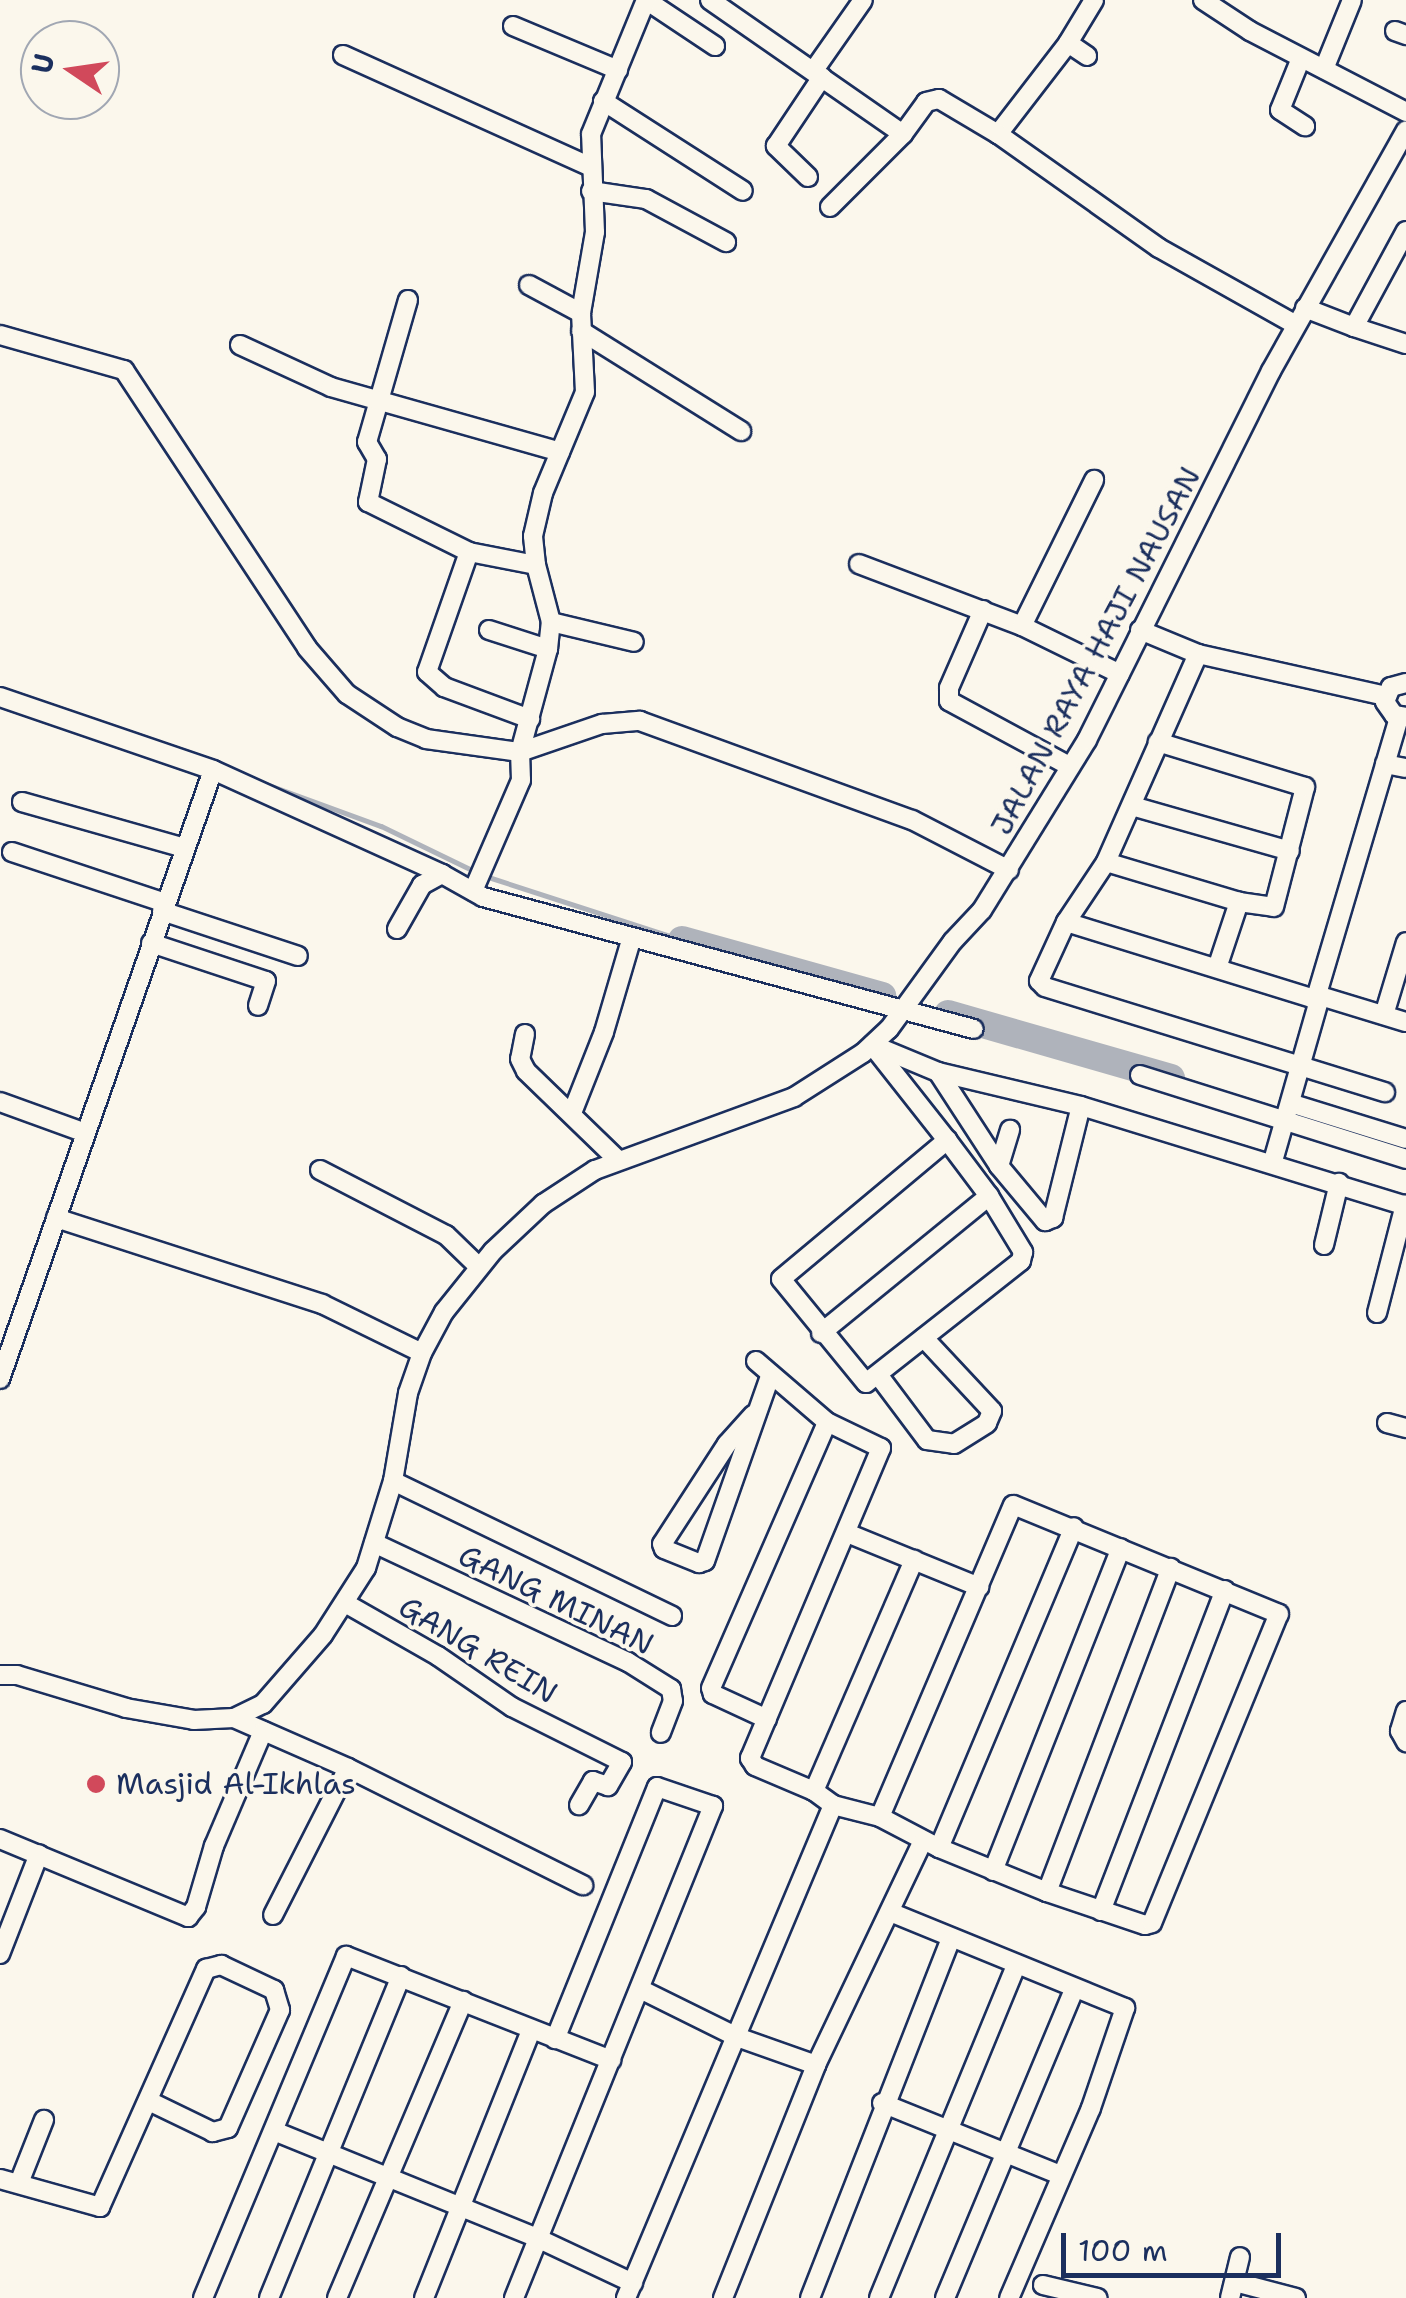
<!DOCTYPE html>
<style>
body{margin:0}
#map{position:relative;width:1406px;height:2298px;overflow:hidden;background:#fbf7ec;font-family:"Shantell Sans",sans-serif}
div>[style]{position:absolute}
[style*='--x']{left:calc(var(--x)*1px);top:calc(var(--y)*1px);width:calc(var(--w)*1px);rotate:calc(var(--a)*1deg)}
.stream>*{height:5px;margin:-2.5px;padding:0 2.5px;transform-origin:2.5px;border-radius:2.5px;background:#afb3bb}
.river>*{height:28px;margin:-14px;padding:0 14px;transform-origin:14px;border-radius:14px;background:#afb3bb}
.roads{filter:drop-shadow(2px 0 #1b2f5e) drop-shadow(-2px 0 #1b2f5e) drop-shadow(0 2px #1b2f5e) drop-shadow(0 -2px #1b2f5e)}
.minor>*{height:18px;margin:-9px;padding:0 9px;transform-origin:9px;border-radius:9px;background:#fbf7ec}
.dots>*{width:28px;height:28px;translate:-50% -50%;box-sizing:border-box;border:5px solid #fbf7ec;border-radius:50%}
span{translate:-50% -50%;white-space:nowrap;text-align:center;line-height:1.15;-webkit-text-stroke:8px #fbf7ec;paint-order:stroke}
.street-label{font-size:30px;color:#1b2f5e}
.poi-label{font-size:30px;color:#1b2f5e}
.left{translate:0 -50%;text-align:left}
.north{position:absolute;left:20px;top:20px;width:100px;height:100px;box-sizing:border-box;background:#fbf7ec;border:2px solid #a1a7b3;border-radius:50%;rotate:283deg;font-size:28px;font-weight:700;line-height:40px;text-align:center;color:#1b2f5e}
.north::after{content:'';display:block;margin:auto;width:35px;height:45px;background:#d1495b;clip-path:polygon(50% 0,100% 100%,50% 72%,0 100%)}
.scale{position:absolute;left:1061px;top:2233px;width:220px;height:45px;box-sizing:border-box;border:5px solid #1b2f5e;border-top:0;padding-left:12px;font-size:30px;line-height:35px;white-space:nowrap;color:#1b2f5e;-webkit-text-stroke:8px #fbf7ec;paint-order:stroke}
</style>
<div id="map">
<div class="stream">
<i style="--x:255;--y:780;--w:134;--a:20.1"></i>
<i style="--x:381;--y:826;--w:106;--a:25.8"></i>
<i style="--x:485;--y:876;--w:207;--a:18"></i>
</div>
<div class="river">
<i style="--x:682;--y:940;--w:208;--a:15.6"></i>
<i style="--x:948;--y:1014;--w:232;--a:16"></i>
</div>
<div class="roads">
<div class="minor">
<i style="--x:646;--y:0;--w:83;--a:33.7"></i>
<i style="--x:710;--y:0;--w:235;--a:34.8"></i>
<i style="--x:1203;--y:0;--w:56;--a:33.4"></i>
<i style="--x:1250;--y:31;--w:176;--a:27.4"></i>
<i style="--x:513;--y:26;--w:114;--a:22.7"></i>
<i style="--x:1395;--y:31;--w:12;--a:20"></i>
<i style="--x:1068;--y:43;--w:50;--a:-58.8"></i>
<i style="--x:343;--y:55;--w:270;--a:24.3"></i>
<i style="--x:1301;--y:58;--w:56;--a:112"></i>
<i style="--x:1280;--y:110;--w:30;--a:33"></i>
<i style="--x:1324;--y:69;--w:74;--a:-67.9"></i>
<i style="--x:814;--y:70;--w:85;--a:-55"></i>
<i style="--x:603;--y:101;--w:166;--a:32.7"></i>
<i style="--x:998;--y:134;--w:115;--a:-52.4"></i>
<i style="--x:1068;--y:43;--w:23;--a:34"></i>
<i style="--x:808;--y:177;--w:45;--a:-135.9"></i>
<i style="--x:776;--y:146;--w:83;--a:-56.3"></i>
<i style="--x:591;--y:191;--w:56;--a:8.3"></i>
<i style="--x:646;--y:199;--w:91;--a:28.3"></i>
<i style="--x:830;--y:207;--w:103;--a:-45"></i>
<i style="--x:903;--y:134;--w:39;--a:-54"></i>
<i style="--x:926;--y:102;--w:13;--a:-13"></i>
<i style="--x:939;--y:99;--w:69;--a:30.7"></i>
<i style="--x:998;--y:134;--w:197;--a:35.3"></i>
<i style="--x:1159;--y:248;--w:157;--a:29.3"></i>
<i style="--x:529;--y:285;--w:59;--a:28.3"></i>
<i style="--x:408;--y:300;--w:148;--a:106.1"></i>
<i style="--x:367;--y:442;--w:20;--a:60"></i>
<i style="--x:377;--y:459;--w:44;--a:101.8"></i>
<i style="--x:368;--y:502;--w:113;--a:26.3"></i>
<i style="--x:469;--y:552;--w:68;--a:11"></i>
<i style="--x:1305;--y:308;--w:53;--a:21.2"></i>
<i style="--x:1354;--y:327;--w:109;--a:-61.6"></i>
<i style="--x:1354;--y:327;--w:55;--a:18.1"></i>
<i style="--x:581;--y:331;--w:189;--a:32"></i>
<i style="--x:0;--y:335;--w:129;--a:15.8"></i>
<i style="--x:124;--y:370;--w:333;--a:56.6"></i>
<i style="--x:307;--y:648;--w:61;--a:49"></i>
<i style="--x:347;--y:694;--w:60;--a:33.4"></i>
<i style="--x:397;--y:727;--w:31;--a:22"></i>
<i style="--x:426;--y:739;--w:95;--a:7.9"></i>
<i style="--x:520;--y:752;--w:87;--a:-18.9"></i>
<i style="--x:602;--y:724;--w:38;--a:-5"></i>
<i style="--x:640;--y:721;--w:289;--a:20"></i>
<i style="--x:912;--y:820;--w:109;--a:27.3"></i>
<i style="--x:240;--y:345;--w:100;--a:24.8"></i>
<i style="--x:331;--y:387;--w:238;--a:15.8"></i>
<i style="--x:469;--y:552;--w:127;--a:109.3"></i>
<i style="--x:427;--y:672;--w:23;--a:41"></i>
<i style="--x:444;--y:687;--w:92;--a:20.4"></i>
<i style="--x:859;--y:564;--w:174;--a:20.8"></i>
<i style="--x:1022;--y:626;--w:109;--a:26.1"></i>
<i style="--x:983;--y:610;--w:85;--a:113.6"></i>
<i style="--x:949;--y:688;--w:13;--a:90"></i>
<i style="--x:949;--y:701;--w:136;--a:28.4"></i>
<i style="--x:551;--y:622;--w:85;--a:13.5"></i>
<i style="--x:1022;--y:626;--w:163;--a:-63.7"></i>
<i style="--x:489;--y:630;--w:62;--a:17.9"></i>
<i style="--x:1140;--y:630;--w:63;--a:22.5"></i>
<i style="--x:1198;--y:654;--w:193;--a:12.6"></i>
<i style="--x:1198;--y:654;--w:227;--a:113.9"></i>
<i style="--x:1106;--y:862;--w:72;--a:123.7"></i>
<i style="--x:1066;--y:922;--w:65;--a:114.6"></i>
<i style="--x:1039;--y:981;--w:8;--a:45"></i>
<i style="--x:1045;--y:987;--w:356;--a:17.2"></i>
<i style="--x:1406;--y:683;--w:16;--a:165"></i>
<i style="--x:1391;--y:687;--w:16;--a:112"></i>
<i style="--x:1385;--y:702;--w:16;--a:55"></i>
<i style="--x:1394;--y:715;--w:12;--a:9"></i>
<i style="--x:0;--y:697;--w:225;--a:18.9"></i>
<i style="--x:213;--y:770;--w:252;--a:24.4"></i>
<i style="--x:442;--y:874;--w:47;--a:29.3"></i>
<i style="--x:483;--y:897;--w:508;--a:15.05"></i>
<i style="--x:1385;--y:764;--w:21;--a:11"></i>
<i style="--x:22;--y:802;--w:169;--a:15.8"></i>
<i style="--x:1132;--y:806;--w:164;--a:15.9"></i>
<i style="--x:12;--y:852;--w:161;--a:18.4"></i>
<i style="--x:1106;--y:862;--w:139;--a:16.7"></i>
<i style="--x:1239;--y:902;--w:35;--a:8"></i>
<i style="--x:1274;--y:907;--w:124;--a:-75.5"></i>
<i style="--x:1305;--y:787;--w:154;--a:-163"></i>
<i style="--x:473;--y:891;--w:121;--a:-66.6"></i>
<i style="--x:521;--y:780;--w:28;--a:-92"></i>
<i style="--x:520;--y:752;--w:107;--a:-74.8"></i>
<i style="--x:548;--y:649;--w:27;--a:-84"></i>
<i style="--x:551;--y:622;--w:59;--a:-104.7"></i>
<i style="--x:536;--y:565;--w:29;--a:-96"></i>
<i style="--x:533;--y:536;--w:44;--a:-76.9"></i>
<i style="--x:543;--y:493;--w:109;--a:-67.4"></i>
<i style="--x:585;--y:392;--w:79;--a:-92.9"></i>
<i style="--x:581;--y:313;--w:82;--a:-80.2"></i>
<i style="--x:595;--y:232;--w:98;--a:-92.3"></i>
<i style="--x:591;--y:134;--w:145;--a:-67.7"></i>
<i style="--x:162;--y:911;--w:143;--a:18.3"></i>
<i style="--x:1066;--y:922;--w:257;--a:17.2"></i>
<i style="--x:1312;--y:998;--w:8;--a:45"></i>
<i style="--x:1318;--y:1004;--w:166;--a:106"></i>
<i style="--x:397;--y:929;--w:51;--a:-60.4"></i>
<i style="--x:422;--y:885;--w:23;--a:-29"></i>
<i style="--x:151;--y:943;--w:121;--a:18.3"></i>
<i style="--x:266;--y:981;--w:26;--a:108"></i>
<i style="--x:1217;--y:968;--w:70;--a:-71.6"></i>
<i style="--x:1317;--y:995;--w:93;--a:16.9"></i>
<i style="--x:1315;--y:1001;--w:296;--a:-73.5"></i>
<i style="--x:1384;--y:1015;--w:76;--a:-73.2"></i>
<i style="--x:525;--y:1034;--w:25;--a:101"></i>
<i style="--x:520;--y:1059;--w:13;--a:63"></i>
<i style="--x:526;--y:1071;--w:128;--a:44.1"></i>
<i style="--x:872;--y:1045;--w:121;--a:51.7"></i>
<i style="--x:947;--y:1140;--w:70;--a:53.1"></i>
<i style="--x:989;--y:1196;--w:66;--a:58.7"></i>
<i style="--x:1023;--y:1252;--w:9;--a:103"></i>
<i style="--x:1021;--y:1261;--w:197;--a:141.8"></i>
<i style="--x:866;--y:1383;--w:134;--a:-129.3"></i>
<i style="--x:781;--y:1279;--w:217;--a:-39.9"></i>
<i style="--x:873;--y:1045;--w:70;--a:22.6"></i>
<i style="--x:938;--y:1072;--w:147;--a:13.4"></i>
<i style="--x:1081;--y:1106;--w:340;--a:17.1"></i>
<i style="--x:938;--y:1072;--w:112;--a:57"></i>
<i style="--x:999;--y:1166;--w:72;--a:50.1"></i>
<i style="--x:1045;--y:1221;--w:9;--a:-21"></i>
<i style="--x:1053;--y:1218;--w:115;--a:-76"></i>
<i style="--x:1140;--y:1075;--w:279;--a:17.5"></i>
<i style="--x:0;--y:1102;--w:88;--a:19.9"></i>
<i style="--x:1290;--y:1103;--w:121;--a:17.2"></i>
<i style="--x:572;--y:1113;--w:87;--a:-68.4"></i>
<i style="--x:604;--y:1032;--w:96;--a:-73.6"></i>
<i style="--x:999;--y:1166;--w:38;--a:-73"></i>
<i style="--x:320;--y:1170;--w:142;--a:27.3"></i>
<i style="--x:446;--y:1235;--w:46;--a:44.1"></i>
<i style="--x:56;--y:1218;--w:280;--a:17.9"></i>
<i style="--x:322;--y:1304;--w:111;--a:26.1"></i>
<i style="--x:1324;--y:1245;--w:64;--a:-76.4"></i>
<i style="--x:1377;--y:1313;--w:112;--a:-75.5"></i>
<i style="--x:821;--y:1333;--w:217;--a:-39.2"></i>
<i style="--x:756;--y:1361;--w:94;--a:40.7"></i>
<i style="--x:827;--y:1422;--w:60;--a:25.7"></i>
<i style="--x:881;--y:1448;--w:337;--a:112.9"></i>
<i style="--x:750;--y:1758;--w:9;--a:58"></i>
<i style="--x:755;--y:1766;--w:64;--a:23"></i>
<i style="--x:814;--y:1791;--w:24;--a:36"></i>
<i style="--x:833;--y:1805;--w:49;--a:14.3"></i>
<i style="--x:880;--y:1817;--w:67;--a:27.7"></i>
<i style="--x:939;--y:1848;--w:117;--a:22.2"></i>
<i style="--x:1047;--y:1892;--w:103;--a:18.6"></i>
<i style="--x:1145;--y:1925;--w:7;--a:-16"></i>
<i style="--x:1152;--y:1923;--w:334;--a:-67.7"></i>
<i style="--x:1279;--y:1614;--w:287;--a:-157.7"></i>
<i style="--x:1013;--y:1505;--w:339;--a:113.1"></i>
<i style="--x:879;--y:1376;--w:80;--a:53.1"></i>
<i style="--x:927;--y:1440;--w:27;--a:8"></i>
<i style="--x:954;--y:1444;--w:39;--a:-32"></i>
<i style="--x:987;--y:1423;--w:13;--a:-67"></i>
<i style="--x:992;--y:1411;--w:100;--a:-133"></i>
<i style="--x:0;--y:1379;--w:645;--a:-70.72"></i>
<i style="--x:753;--y:1415;--w:39;--a:132"></i>
<i style="--x:727;--y:1444;--w:119;--a:123"></i>
<i style="--x:662;--y:1544;--w:5;--a:68"></i>
<i style="--x:664;--y:1549;--w:38;--a:22"></i>
<i style="--x:699;--y:1563;--w:6;--a:-18"></i>
<i style="--x:705;--y:1561;--w:198;--a:-70.6"></i>
<i style="--x:1387;--y:1423;--w:20;--a:15"></i>
<i style="--x:393;--y:1481;--w:310;--a:25.8"></i>
<i style="--x:847;--y:1533;--w:143;--a:22.2"></i>
<i style="--x:374;--y:1543;--w:280;--a:25.1"></i>
<i style="--x:628;--y:1662;--w:51;--a:32.1"></i>
<i style="--x:671;--y:1689;--w:12;--a:81"></i>
<i style="--x:673;--y:1701;--w:34;--a:111"></i>
<i style="--x:345;--y:1603;--w:107;--a:29.7"></i>
<i style="--x:438;--y:1656;--w:90;--a:34.6"></i>
<i style="--x:512;--y:1707;--w:123;--a:26.6"></i>
<i style="--x:622;--y:1762;--w:28;--a:120"></i>
<i style="--x:608;--y:1786;--w:16;--a:-162"></i>
<i style="--x:593;--y:1781;--w:28;--a:120"></i>
<i style="--x:0;--y:1675;--w:17;--a:0"></i>
<i style="--x:17;--y:1675;--w:114;--a:16.8"></i>
<i style="--x:126;--y:1708;--w:69;--a:10"></i>
<i style="--x:194;--y:1720;--w:40;--a:-2.9"></i>
<i style="--x:234;--y:1718;--w:32;--a:-26"></i>
<i style="--x:263;--y:1704;--w:91;--a:-49"></i>
<i style="--x:323;--y:1635;--w:80;--a:-57.3"></i>
<i style="--x:366;--y:1568;--w:91;--a:-72.8"></i>
<i style="--x:393;--y:1481;--w:89;--a:-80.3"></i>
<i style="--x:408;--y:1393;--w:42;--a:-70.7"></i>
<i style="--x:422;--y:1353;--w:47;--a:-61.8"></i>
<i style="--x:444;--y:1312;--w:78;--a:-51.2"></i>
<i style="--x:493;--y:1251;--w:69;--a:-43.2"></i>
<i style="--x:543;--y:1204;--w:62;--a:-33.2"></i>
<i style="--x:595;--y:1170;--w:212;--a:-20.1"></i>
<i style="--x:794;--y:1097;--w:82;--a:-32.5"></i>
<i style="--x:863;--y:1053;--w:35;--a:-43"></i>
<i style="--x:889;--y:1029;--w:109;--a:-54"></i>
<i style="--x:953;--y:941;--w:42;--a:-46.9"></i>
<i style="--x:982;--y:910;--w:200;--a:-58.3"></i>
<i style="--x:1087;--y:740;--w:412;--a:-63.5"></i>
<i style="--x:1271;--y:371;--w:276;--a:-60.7"></i>
<i style="--x:1406;--y:1711;--w:21;--a:107"></i>
<i style="--x:1400;--y:1731;--w:13;--a:61"></i>
<i style="--x:234;--y:1718;--w:124;--a:23.7"></i>
<i style="--x:348;--y:1768;--w:165;--a:117"></i>
<i style="--x:767;--y:1719;--w:60;--a:-155.2"></i>
<i style="--x:713;--y:1694;--w:6;--a:-108"></i>
<i style="--x:711;--y:1688;--w:290;--a:-66.4"></i>
<i style="--x:348;--y:1768;--w:263;--a:26.5"></i>
<i style="--x:814;--y:1791;--w:252;--a:-66.6"></i>
<i style="--x:0;--y:1839;--w:204;--a:22.5"></i>
<i style="--x:188;--y:1917;--w:13;--a:-51"></i>
<i style="--x:196;--y:1907;--w:64;--a:-73.6"></i>
<i style="--x:214;--y:1846;--w:125;--a:-66.9"></i>
<i style="--x:939;--y:1848;--w:348;--a:-67.2"></i>
<i style="--x:993;--y:1871;--w:347;--a:-68.4"></i>
<i style="--x:1047;--y:1892;--w:347;--a:-69.1"></i>
<i style="--x:1101;--y:1911;--w:344;--a:-68.9"></i>
<i style="--x:890;--y:1912;--w:254;--a:22.2"></i>
<i style="--x:1125;--y:2008;--w:106;--a:108.8"></i>
<i style="--x:1091;--y:2108;--w:207;--a:113.3"></i>
<i style="--x:0;--y:1954;--w:107;--a:-68.7"></i>
<i style="--x:640;--y:1989;--w:108;--a:26.3"></i>
<i style="--x:737;--y:2037;--w:84;--a:19.5"></i>
<i style="--x:882;--y:2103;--w:192;--a:22"></i>
<i style="--x:274;--y:2131;--w:284;--a:22.1"></i>
<i style="--x:537;--y:2238;--w:106;--a:25.1"></i>
<i style="--x:0;--y:2179;--w:104;--a:15.6"></i>
<i style="--x:100;--y:2207;--w:261;--a:-66"></i>
<i style="--x:206;--y:1969;--w:16;--a:-15"></i>
<i style="--x:221;--y:1965;--w:59;--a:25.3"></i>
<i style="--x:274;--y:1990;--w:21;--a:73"></i>
<i style="--x:280;--y:2010;--w:129;--a:113.8"></i>
<i style="--x:228;--y:2128;--w:16;--a:165"></i>
<i style="--x:213;--y:2132;--w:71;--a:-154.2"></i>
<i style="--x:19;--y:2183;--w:68;--a:-68.4"></i>
<i style="--x:1235;--y:2282;--w:63;--a:14.7"></i>
<i style="--x:1043;--y:2285;--w:56;--a:13.5"></i>
<i style="--x:203;--y:2298;--w:371;--a:-67.3"></i>
<i style="--x:346;--y:1956;--w:285;--a:21.4"></i>
<i style="--x:269;--y:2298;--w:348;--a:-67.7"></i>
<i style="--x:337;--y:2298;--w:323;--a:-67"></i>
<i style="--x:424;--y:2298;--w:289;--a:-68.2"></i>
<i style="--x:514;--y:2298;--w:531;--a:-67.98"></i>
<i style="--x:713;--y:1806;--w:59;--a:-161.3"></i>
<i style="--x:657;--y:1787;--w:272;--a:112"></i>
<i style="--x:626;--y:2298;--w:535;--a:-67.22"></i>
<i style="--x:723;--y:2298;--w:251;--a:-68.2"></i>
<i style="--x:816;--y:2065;--w:248;--a:-64.5"></i>
<i style="--x:810;--y:2298;--w:387;--a:-68.6"></i>
<i style="--x:879;--y:2298;--w:361;--a:-67.6"></i>
<i style="--x:945;--y:2298;--w:335;--a:-67.3"></i>
<i style="--x:1230;--y:2298;--w:42;--a:-76.3"></i>
</div>
</div>
<div class="dots">
<i style="left:96px;top:1784px;background:#d1495b"></i>
</div>
<div class="street-label">
<span style="left:1096px;top:651px;rotate:-62deg">JALAN RAYA HAJI NAUSAN</span>
<span style="left:556px;top:1600px;rotate:26deg">GANG MINAN</span>
<span style="left:478px;top:1650px;rotate:31deg">GANG REIN</span>
</div>
<div class="poi-label">
<span class="left" style="left:116px;top:1784px">Masjid Al-Ikhlas</span>
</div>
<div class="north">U</div>
<div class="scale">100 m</div>
</div>
